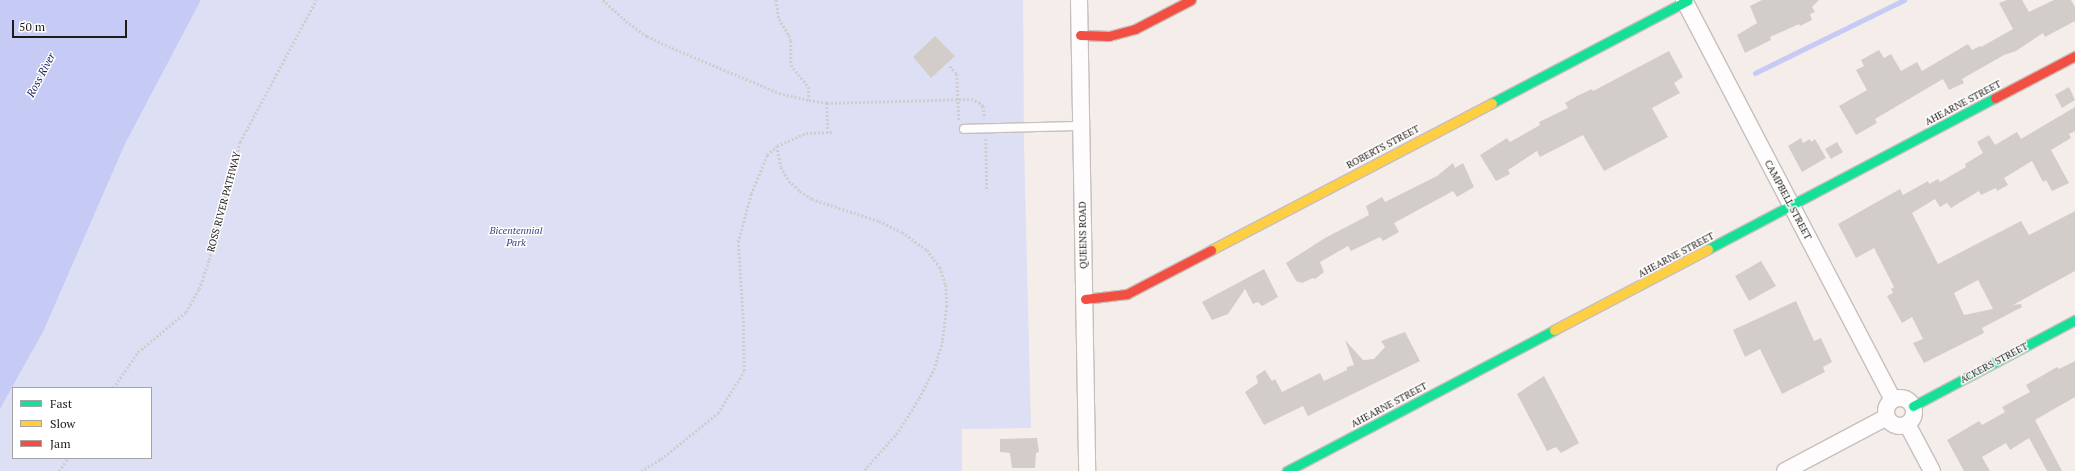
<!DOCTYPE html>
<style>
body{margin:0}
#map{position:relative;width:2075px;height:471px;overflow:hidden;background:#f5edea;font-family:"PT Serif",serif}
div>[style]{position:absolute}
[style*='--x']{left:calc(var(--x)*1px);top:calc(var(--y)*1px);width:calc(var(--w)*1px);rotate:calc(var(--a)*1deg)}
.green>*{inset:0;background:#dddff4}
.water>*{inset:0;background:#c5cbf4}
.stream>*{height:4.5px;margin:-2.25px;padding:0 2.25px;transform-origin:2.25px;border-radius:2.25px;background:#c5cbf4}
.building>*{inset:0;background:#d3cdca}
.path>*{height:2.5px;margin-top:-1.25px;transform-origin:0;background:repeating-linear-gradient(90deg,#d0cdcc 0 2px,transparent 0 4px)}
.roads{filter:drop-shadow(1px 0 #c6bfbd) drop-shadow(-1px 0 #c6bfbd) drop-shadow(0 1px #c6bfbd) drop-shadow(0 -1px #c6bfbd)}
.lane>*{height:8px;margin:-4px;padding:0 4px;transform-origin:4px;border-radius:4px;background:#fefcfc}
.street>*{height:16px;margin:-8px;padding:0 8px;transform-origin:8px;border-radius:8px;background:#fefcfc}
.street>.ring{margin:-8px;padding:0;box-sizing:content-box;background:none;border:16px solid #fefcfc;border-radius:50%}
.fast>*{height:9px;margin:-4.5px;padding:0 4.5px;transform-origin:4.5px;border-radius:4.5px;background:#16e098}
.slow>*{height:9px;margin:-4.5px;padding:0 4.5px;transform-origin:4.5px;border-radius:4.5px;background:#ffcf43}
.jam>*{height:9px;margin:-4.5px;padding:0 4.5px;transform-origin:4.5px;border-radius:4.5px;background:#f24e42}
span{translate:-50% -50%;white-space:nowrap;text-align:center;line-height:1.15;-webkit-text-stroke:3px #fff;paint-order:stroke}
.street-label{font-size:10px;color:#201a18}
.park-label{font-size:10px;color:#3b4289;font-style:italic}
.water-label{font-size:11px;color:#1f2164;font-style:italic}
.legend{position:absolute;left:12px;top:387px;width:140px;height:72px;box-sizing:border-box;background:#fff;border:1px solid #a6a3a3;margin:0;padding:5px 7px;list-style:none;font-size:12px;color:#201a18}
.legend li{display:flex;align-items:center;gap:8px;height:20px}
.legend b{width:20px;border:1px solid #a6a3a3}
.scale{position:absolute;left:12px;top:20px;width:115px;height:18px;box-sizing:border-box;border:2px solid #201a18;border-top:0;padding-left:5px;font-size:12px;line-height:14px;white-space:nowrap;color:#201a18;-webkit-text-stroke:3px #fff;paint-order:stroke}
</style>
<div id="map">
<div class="green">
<i style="clip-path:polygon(evenodd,201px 0,1023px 0,1024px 144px,1031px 428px,962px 429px,962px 471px,0 471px,0 409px,44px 330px,125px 144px,201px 0,13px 388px,151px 388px,151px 458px,13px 458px,13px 388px)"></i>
</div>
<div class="water">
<i style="clip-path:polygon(0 0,201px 0,125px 144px,44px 330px,0 409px)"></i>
</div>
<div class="stream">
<i style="--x:1755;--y:73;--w:166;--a:-26.1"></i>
</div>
<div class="building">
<i style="clip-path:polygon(1762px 0,1819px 0,1812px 7px,1815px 12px,1810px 14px,1812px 20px,1800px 26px,1799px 24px,1770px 37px,1771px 40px,1745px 53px,1737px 35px,1757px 23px,1750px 6px)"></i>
<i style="clip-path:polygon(2007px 0,2022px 0,2029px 12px,2054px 0,2071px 0,2075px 7px,2075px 21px,2045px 37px,2043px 33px,2016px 51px,2004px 55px,1962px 79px,1964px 83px,1949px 90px,1943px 79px,1875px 119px,1877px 123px,1856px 135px,1839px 106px,1867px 90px,1856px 70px,1864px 66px,1861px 60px,1879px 50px,1884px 58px,1891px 54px,1901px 71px,1917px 62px,1922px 71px,1968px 44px,1972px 50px,1980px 46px,1981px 47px,2013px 29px,1999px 3px)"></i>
<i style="clip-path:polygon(935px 36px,955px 56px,931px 78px,913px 57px)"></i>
<i style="clip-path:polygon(1669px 51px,1683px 77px,1674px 83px,1680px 93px,1652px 108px,1668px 137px,1604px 171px,1583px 135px,1540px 157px,1537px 151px,1508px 170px,1510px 174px,1496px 181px,1480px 155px,1507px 138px,1510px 142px,1540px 125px,1539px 122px,1568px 108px,1565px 103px,1577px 96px,1592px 89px,1593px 91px)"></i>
<i style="clip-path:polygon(2069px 87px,2075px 100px,2062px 108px,2055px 95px)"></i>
<i style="clip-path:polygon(evenodd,2075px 107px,2075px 131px,2069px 134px,2071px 138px,2051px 150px,2069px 183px,2052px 191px,2046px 180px,2043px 182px,2032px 161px,2004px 178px,2008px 185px,1997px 191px,1996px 188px,1981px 195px,1979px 191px,1951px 208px,1947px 203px,1940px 207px,1935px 199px,1912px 213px,1938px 264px,2021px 221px,2029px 235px,2075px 211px,2075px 271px,2013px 305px,2021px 304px,2022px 307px,1982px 328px,1984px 333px,1924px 363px,1913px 343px,1923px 339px,1912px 317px,1902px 323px,1887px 296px,1893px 293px,1891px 289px,1894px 287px,1874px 248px,1856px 258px,1838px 224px,1900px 189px,1903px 195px,1928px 181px,1929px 184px,1938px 179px,1940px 182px,1966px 167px,1965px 164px,1983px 153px,1977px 142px,1989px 135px,1995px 145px,2017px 132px,2021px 139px,2075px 107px,1978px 280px,1993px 309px,1964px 315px,1954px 293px,1978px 280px)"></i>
<i style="clip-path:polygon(1801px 138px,1803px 143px,1810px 139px,1811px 142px,1815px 139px,1826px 158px,1802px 172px,1788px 146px)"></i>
<i style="clip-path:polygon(1837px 142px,1843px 152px,1831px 159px,1825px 149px)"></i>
<i style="clip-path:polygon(1453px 163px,1455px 168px,1463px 163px,1474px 187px,1457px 197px,1453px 191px,1394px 223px,1399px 232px,1383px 241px,1380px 237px,1351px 251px,1348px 246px,1320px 262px,1324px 272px,1315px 279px,1313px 278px,1302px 283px,1296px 281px,1286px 263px,1325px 238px,1369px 215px,1366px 206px,1382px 197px,1385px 202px,1437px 176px)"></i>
<i style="clip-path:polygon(1761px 261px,1776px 286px,1749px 301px,1735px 276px)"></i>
<i style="clip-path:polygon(1264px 269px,1278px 297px,1262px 306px,1258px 302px,1253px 304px,1245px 289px,1228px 314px,1212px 320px,1202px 302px)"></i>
<i style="clip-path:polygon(1796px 301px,1814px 341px,1821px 338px,1832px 362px,1823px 367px,1825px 372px,1782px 394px,1760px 349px,1745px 357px,1733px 330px)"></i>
<i style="clip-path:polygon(1405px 332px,1420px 361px,1308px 416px,1303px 406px,1264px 425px,1245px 392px,1258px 383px,1256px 376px,1265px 370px,1272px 381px,1275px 379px,1282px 392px,1320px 373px,1324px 381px,1347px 370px,1347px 367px,1354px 365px,1345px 340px,1363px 360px,1374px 359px,1385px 347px,1381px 341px)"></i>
<i style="clip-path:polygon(2075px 361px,2075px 397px,2035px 420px,2062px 471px,2047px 471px,2029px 438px,2010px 450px,2006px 443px,1982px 457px,1990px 471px,1964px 471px,1947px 440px,1979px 421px,1982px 425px,2005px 412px,2002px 407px,2030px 392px,2026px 385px,2057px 367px,2059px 369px)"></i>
<i style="clip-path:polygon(1544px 376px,1579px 443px,1561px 453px,1556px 447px,1547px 451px,1517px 394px)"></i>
<i style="clip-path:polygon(1037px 438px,1039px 452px,1036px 453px,1035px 468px,1012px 468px,1010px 453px,1000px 452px,1000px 439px)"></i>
</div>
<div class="path">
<i style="--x:603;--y:0;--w:31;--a:42"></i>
<i style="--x:626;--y:21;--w:26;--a:36"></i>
<i style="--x:647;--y:36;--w:28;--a:26"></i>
<i style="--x:672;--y:48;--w:116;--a:22.8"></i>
<i style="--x:779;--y:93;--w:31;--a:13"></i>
<i style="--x:809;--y:100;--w:18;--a:9"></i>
<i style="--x:827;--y:103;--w:144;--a:-1.6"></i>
<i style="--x:971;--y:99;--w:9;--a:21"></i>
<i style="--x:979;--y:102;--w:6;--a:45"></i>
<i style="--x:983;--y:106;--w:12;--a:81"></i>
<i style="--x:776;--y:0;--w:19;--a:81"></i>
<i style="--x:779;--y:19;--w:19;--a:58"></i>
<i style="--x:789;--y:35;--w:6;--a:72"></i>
<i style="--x:791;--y:41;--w:24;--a:90"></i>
<i style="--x:791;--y:65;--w:28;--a:51"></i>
<i style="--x:809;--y:87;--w:13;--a:90"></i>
<i style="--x:950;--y:66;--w:11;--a:49"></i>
<i style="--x:957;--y:74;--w:46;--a:87.5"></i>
<i style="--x:827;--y:103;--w:29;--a:88"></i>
<i style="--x:986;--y:139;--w:52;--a:88.9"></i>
<i style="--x:777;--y:146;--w:32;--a:-24"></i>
<i style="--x:806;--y:133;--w:26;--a:-2"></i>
<i style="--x:113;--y:388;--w:44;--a:-55.2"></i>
<i style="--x:138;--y:352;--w:62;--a:-39.8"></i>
<i style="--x:186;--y:312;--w:26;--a:-61"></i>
<i style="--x:199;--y:289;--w:31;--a:-71"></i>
<i style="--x:209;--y:260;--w:122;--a:-75.3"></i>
<i style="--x:240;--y:142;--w:161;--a:-61.8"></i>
<i style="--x:59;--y:471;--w:16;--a:-55"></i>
<i style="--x:641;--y:471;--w:23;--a:-31"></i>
<i style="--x:661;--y:459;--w:73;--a:-38.9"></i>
<i style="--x:718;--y:413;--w:49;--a:-58.2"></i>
<i style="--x:744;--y:371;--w:52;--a:-91.1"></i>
<i style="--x:743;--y:319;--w:77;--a:-93.7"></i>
<i style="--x:738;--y:242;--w:50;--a:-74.8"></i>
<i style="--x:751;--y:194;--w:42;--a:-67.7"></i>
<i style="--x:767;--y:155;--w:13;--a:-42"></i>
<i style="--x:777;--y:146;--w:21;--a:79"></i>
<i style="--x:781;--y:167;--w:16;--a:60"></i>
<i style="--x:789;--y:181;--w:15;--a:42"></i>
<i style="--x:800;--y:191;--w:14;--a:34"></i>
<i style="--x:812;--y:199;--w:71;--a:18.2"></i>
<i style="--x:879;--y:221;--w:25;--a:26"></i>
<i style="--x:902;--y:232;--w:31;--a:36"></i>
<i style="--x:927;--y:250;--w:21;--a:53"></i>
<i style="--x:940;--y:267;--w:19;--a:72"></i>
<i style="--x:946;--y:285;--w:21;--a:87"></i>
<i style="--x:947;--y:306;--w:35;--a:97"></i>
<i style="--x:943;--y:341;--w:28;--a:107"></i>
<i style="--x:935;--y:368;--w:35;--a:117"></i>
<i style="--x:919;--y:399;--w:40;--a:122"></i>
<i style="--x:898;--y:433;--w:51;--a:131.8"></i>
</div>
<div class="roads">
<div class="lane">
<i style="--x:964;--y:129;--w:118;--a:-1.5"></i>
</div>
<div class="street">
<i style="--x:1079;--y:0;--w:471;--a:89"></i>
<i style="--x:1684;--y:0;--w:451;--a:62.4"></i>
<i class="ring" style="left:1886px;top:398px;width:12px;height:12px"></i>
<i style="--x:1907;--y:424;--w:53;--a:62"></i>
<i style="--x:1785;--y:471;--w:115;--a:-27.9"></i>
</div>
<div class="fast">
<i style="--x:1492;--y:103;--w:221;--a:-27.7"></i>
<i style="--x:1708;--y:249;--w:324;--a:-27.8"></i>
<i style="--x:1913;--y:406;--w:183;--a:-28"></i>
<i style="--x:1287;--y:471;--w:302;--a:-27.8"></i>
</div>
<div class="slow">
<i style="--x:1211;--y:250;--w:317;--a:-27.6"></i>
<i style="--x:1554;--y:330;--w:174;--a:-27.7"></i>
</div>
<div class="jam">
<i style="--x:1080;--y:35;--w:29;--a:2"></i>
<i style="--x:1109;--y:36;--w:27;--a:-15"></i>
<i style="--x:1135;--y:29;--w:63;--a:-27.4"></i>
<i style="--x:1995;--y:98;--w:90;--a:-27.7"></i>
<i style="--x:1085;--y:299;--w:42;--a:-6.8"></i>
<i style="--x:1127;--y:294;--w:95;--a:-27.6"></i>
</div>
</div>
<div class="street-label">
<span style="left:1963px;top:103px;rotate:-28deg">AHEARNE STREET</span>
<span style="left:1383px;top:147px;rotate:-28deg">ROBERTS STREET</span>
<span style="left:1788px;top:200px;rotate:62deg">CAMPBELL STREET</span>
<span style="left:224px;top:202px;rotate:-75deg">ROSS RIVER PATHWAY</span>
<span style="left:1083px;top:235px;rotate:-91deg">QUEENS ROAD</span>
<span style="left:1676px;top:255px;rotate:-28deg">AHEARNE STREET</span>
<span style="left:1994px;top:363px;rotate:-28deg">ACKERS STREET</span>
<span style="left:1389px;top:405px;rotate:-28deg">AHEARNE STREET</span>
</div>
<div class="park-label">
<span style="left:516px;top:236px">Bicentennial<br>Park</span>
</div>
<div class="water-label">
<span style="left:41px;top:75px;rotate:-62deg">Ross River</span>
</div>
<ul class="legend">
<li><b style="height:5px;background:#16e098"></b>Fast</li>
<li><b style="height:5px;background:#ffcf43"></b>Slow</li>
<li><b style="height:5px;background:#f24e42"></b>Jam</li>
</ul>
<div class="scale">50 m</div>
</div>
